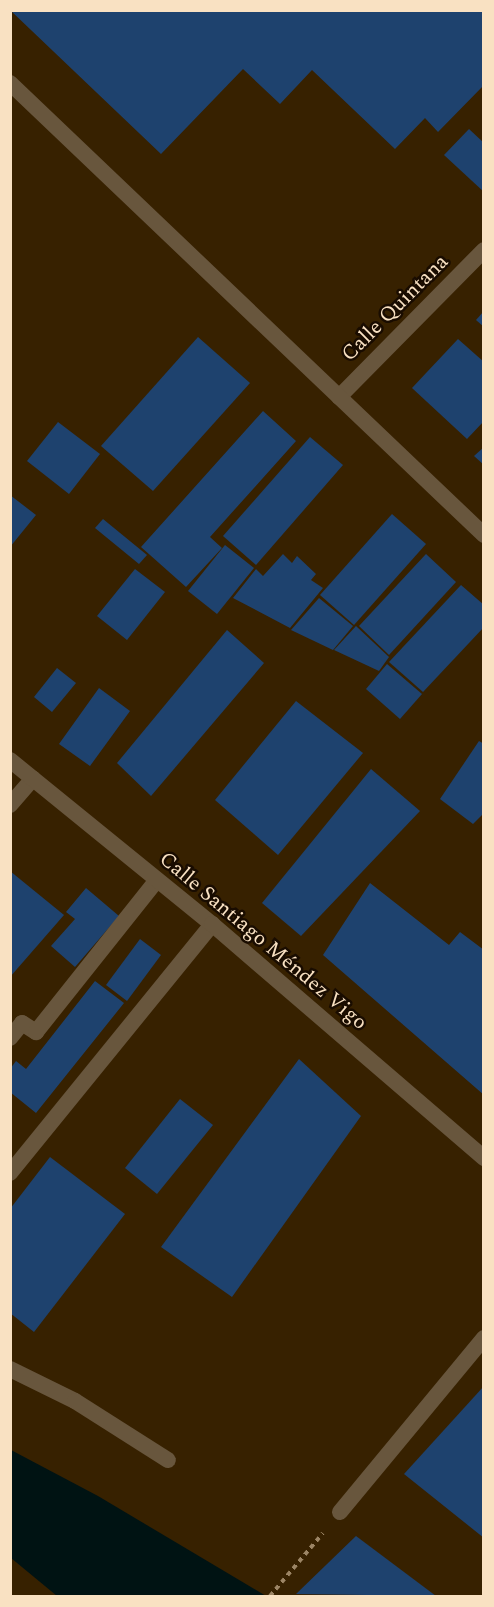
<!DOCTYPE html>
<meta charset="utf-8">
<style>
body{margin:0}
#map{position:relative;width:494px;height:1607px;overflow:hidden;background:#372100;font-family:Spectral,serif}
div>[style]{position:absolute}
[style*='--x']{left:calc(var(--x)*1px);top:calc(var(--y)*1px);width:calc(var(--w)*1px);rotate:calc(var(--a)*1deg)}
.water>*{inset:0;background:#001313}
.building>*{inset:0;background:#1e426e}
.path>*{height:4px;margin-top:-2px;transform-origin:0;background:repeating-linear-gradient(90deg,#9c8565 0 4.5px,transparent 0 9px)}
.service>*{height:16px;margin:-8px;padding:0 8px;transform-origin:8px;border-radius:8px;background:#68563d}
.minor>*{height:16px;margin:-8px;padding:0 8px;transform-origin:8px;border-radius:8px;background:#68563d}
.tertiary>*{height:16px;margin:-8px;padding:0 8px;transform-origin:8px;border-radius:8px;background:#68563d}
span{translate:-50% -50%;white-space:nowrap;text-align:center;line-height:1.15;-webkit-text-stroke:5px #190c00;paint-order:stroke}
.street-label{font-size:21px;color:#f9e1c2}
.frame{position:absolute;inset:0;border:12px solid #f9e1c2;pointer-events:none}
</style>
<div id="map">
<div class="water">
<i style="clip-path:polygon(11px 1450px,98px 1496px,266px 1596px,57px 1596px,11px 1558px)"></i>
</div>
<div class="building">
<i style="clip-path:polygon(10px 10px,484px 10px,484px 85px,438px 132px,425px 118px,395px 149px,312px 70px,280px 104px,243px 69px,161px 154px)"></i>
<i style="clip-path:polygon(469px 129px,484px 143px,484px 192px,444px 155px)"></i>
<i style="clip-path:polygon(484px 311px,484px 327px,476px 320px)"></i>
<i style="clip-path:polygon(198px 337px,250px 383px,153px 491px,101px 446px)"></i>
<i style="clip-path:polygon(458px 339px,484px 362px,484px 421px,467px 439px,412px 388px)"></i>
<i style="clip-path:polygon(263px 411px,296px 441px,210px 537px,222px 548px,186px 587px,141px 547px)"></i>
<i style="clip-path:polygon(58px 422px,100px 454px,69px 494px,27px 461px)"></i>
<i style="clip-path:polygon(310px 437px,343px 465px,256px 565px,223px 536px)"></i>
<i style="clip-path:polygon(484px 447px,484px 465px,474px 456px)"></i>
<i style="clip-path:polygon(10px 495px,36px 515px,10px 547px)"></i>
<i style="clip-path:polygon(392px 514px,426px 544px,354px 625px,320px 595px)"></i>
<i style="clip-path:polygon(103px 519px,147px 555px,139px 564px,95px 528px)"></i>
<i style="clip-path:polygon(225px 545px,254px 568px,217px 614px,188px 591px)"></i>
<i style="clip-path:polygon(283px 554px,292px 563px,297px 556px,316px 574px,311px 580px,323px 588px,290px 628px,233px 598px,256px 569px,263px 576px)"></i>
<i style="clip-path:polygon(426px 554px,456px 582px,389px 655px,359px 626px)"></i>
<i style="clip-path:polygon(135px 569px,165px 592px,127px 640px,97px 616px)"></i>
<i style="clip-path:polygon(461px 585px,484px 605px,484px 627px,423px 692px,389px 662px)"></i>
<i style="clip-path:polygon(319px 598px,353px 626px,333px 650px,291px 630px)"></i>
<i style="clip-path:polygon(356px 626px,389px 657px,379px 671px,334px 650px)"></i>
<i style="clip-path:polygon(227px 630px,264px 663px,151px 796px,117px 763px)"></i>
<i style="clip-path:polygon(387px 664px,422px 694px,400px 719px,366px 689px)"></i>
<i style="clip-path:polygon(57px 668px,76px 683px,52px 712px,34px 697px)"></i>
<i style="clip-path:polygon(99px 688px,130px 711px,90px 766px,59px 744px)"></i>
<i style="clip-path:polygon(296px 701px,363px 753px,278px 855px,215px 800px)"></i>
<i style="clip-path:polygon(479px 741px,484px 744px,484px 813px,473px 824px,440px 799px)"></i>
<i style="clip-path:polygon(371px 769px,420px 811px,301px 936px,262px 903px)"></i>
<i style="clip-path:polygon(10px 871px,64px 915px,10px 977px)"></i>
<i style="clip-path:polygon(370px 883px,449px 945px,460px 932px,484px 950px,484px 1095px,323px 955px)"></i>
<i style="clip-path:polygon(86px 888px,119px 916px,75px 967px,51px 946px,75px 919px,66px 912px)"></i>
<i style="clip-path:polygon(140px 939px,161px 955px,127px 1001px,106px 985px)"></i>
<i style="clip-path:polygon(95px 981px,124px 1003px,36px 1113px,10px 1092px,10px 1069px,16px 1061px,26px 1069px)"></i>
<i style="clip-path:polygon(299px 1059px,361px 1116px,232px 1297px,161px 1247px)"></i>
<i style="clip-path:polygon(180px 1099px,213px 1125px,157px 1194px,125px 1168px)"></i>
<i style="clip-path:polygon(50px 1157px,125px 1214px,34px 1332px,10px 1313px,10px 1209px)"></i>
<i style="clip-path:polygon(484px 1386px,484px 1538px,404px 1474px)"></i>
<i style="clip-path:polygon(356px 1536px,436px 1596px,296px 1594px)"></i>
</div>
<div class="path">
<i style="--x:270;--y:1596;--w:82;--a:-49.9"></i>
</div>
<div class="service">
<i style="--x:10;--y:1038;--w:19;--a:-51"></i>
<i style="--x:22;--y:1023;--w:17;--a:33"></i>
<i style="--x:36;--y:1032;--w:194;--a:-51.5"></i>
<i style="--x:10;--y:1173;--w:321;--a:-50.9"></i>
<i style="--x:10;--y:1369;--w:72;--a:26.2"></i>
<i style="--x:75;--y:1401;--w:110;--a:32.4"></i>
</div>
<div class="minor">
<i style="--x:339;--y:397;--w:206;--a:-45.4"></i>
<i style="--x:10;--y:805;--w:35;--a:-49"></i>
<i style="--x:340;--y:1512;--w:226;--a:-50.4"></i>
</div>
<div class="tertiary">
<i style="--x:10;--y:83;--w:655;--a:43.64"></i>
<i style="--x:10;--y:760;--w:260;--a:39.1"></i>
<i style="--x:212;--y:924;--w:359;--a:40.7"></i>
</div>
<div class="street-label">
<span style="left:395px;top:308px;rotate:-45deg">Calle Quintana</span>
<span style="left:263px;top:941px;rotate:40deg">Calle Santiago Méndez Vigo</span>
</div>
<div class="frame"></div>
</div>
